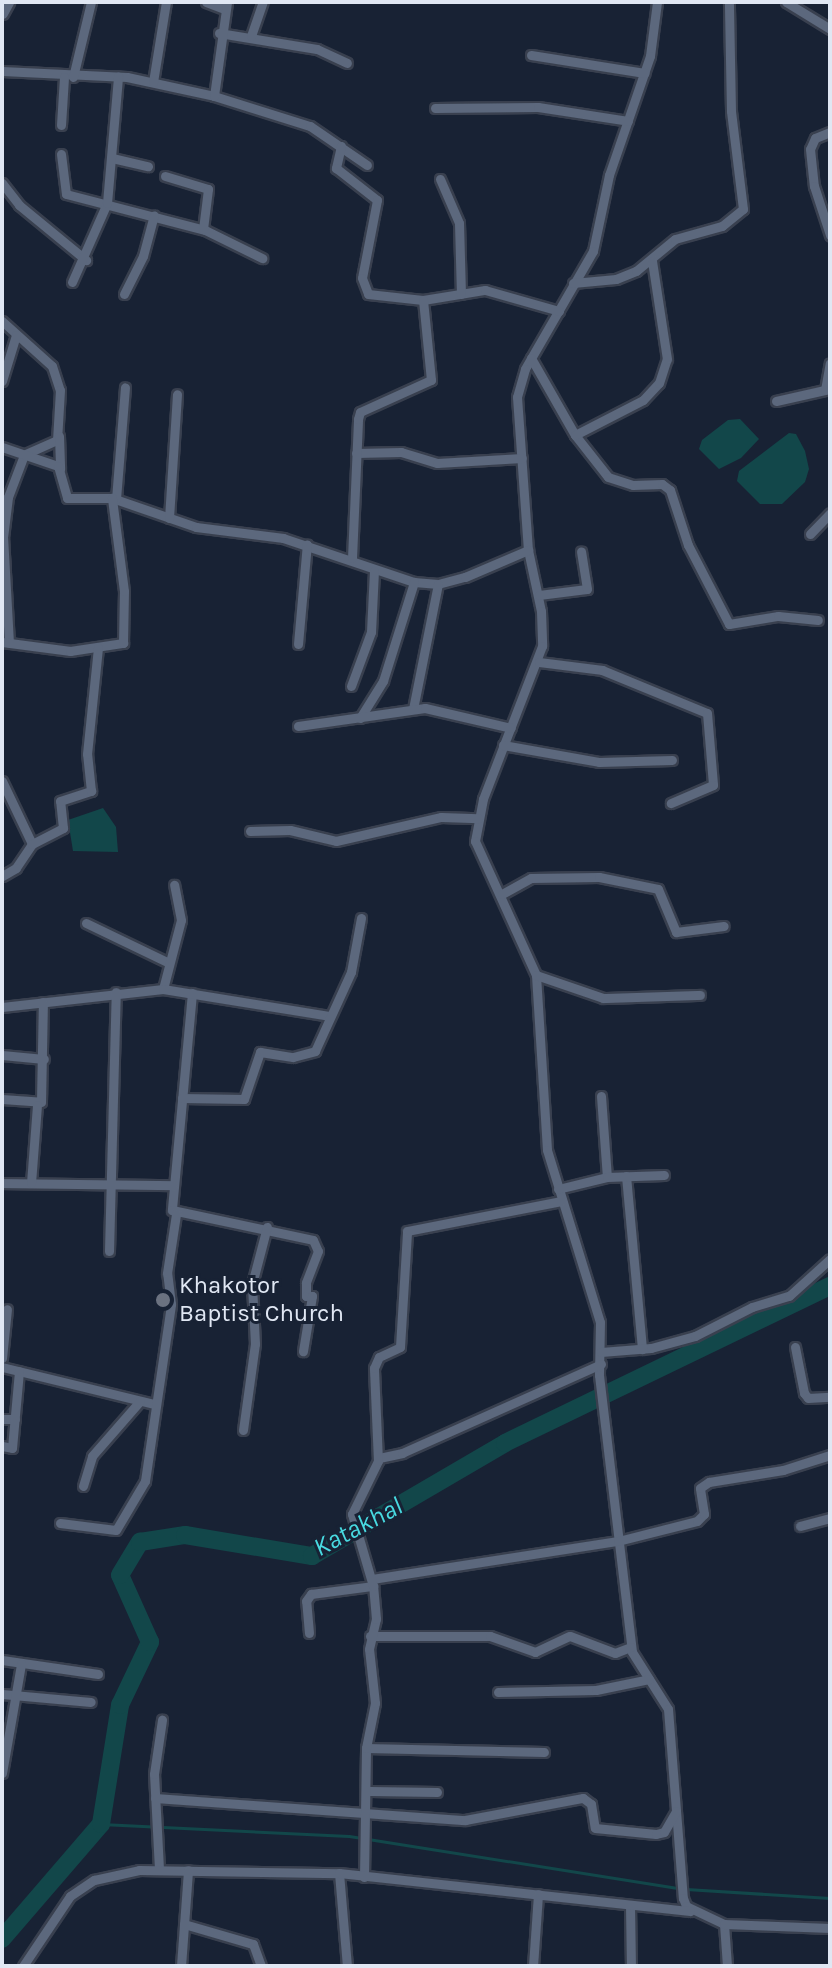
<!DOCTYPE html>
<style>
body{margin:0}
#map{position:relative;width:832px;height:1968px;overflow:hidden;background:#182234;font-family:Karla,sans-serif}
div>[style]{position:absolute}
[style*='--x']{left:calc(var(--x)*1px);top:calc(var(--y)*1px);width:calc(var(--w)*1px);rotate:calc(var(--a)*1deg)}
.water>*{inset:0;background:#12474a}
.stream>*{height:3px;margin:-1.5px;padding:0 1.5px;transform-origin:1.5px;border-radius:1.5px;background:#12474a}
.river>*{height:18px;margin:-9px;padding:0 9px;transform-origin:9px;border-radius:9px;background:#12474a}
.roads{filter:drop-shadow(2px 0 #39404f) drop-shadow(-2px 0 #39404f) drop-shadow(0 2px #39404f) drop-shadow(0 -2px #39404f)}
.minor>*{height:9px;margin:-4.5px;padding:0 4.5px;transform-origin:4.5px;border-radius:4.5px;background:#5c687d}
.tertiary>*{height:11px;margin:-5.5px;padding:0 5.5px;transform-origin:5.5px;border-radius:5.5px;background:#5c687d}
.dots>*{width:22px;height:22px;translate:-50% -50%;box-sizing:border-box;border:4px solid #182234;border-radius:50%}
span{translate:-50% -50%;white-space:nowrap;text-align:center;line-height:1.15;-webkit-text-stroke:6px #182234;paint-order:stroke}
.poi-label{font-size:24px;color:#e0e7f3}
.left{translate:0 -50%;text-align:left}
.water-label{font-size:26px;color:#48d9e0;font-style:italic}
.frame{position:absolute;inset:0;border:4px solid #e0e7f3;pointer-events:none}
</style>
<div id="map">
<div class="water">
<i style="clip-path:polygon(740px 419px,759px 439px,741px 458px,719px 469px,699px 449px,702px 440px,728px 420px)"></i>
<i style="clip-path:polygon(789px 433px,796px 434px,805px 451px,809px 469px,805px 482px,782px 504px,760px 504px,737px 481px,739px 471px)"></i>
<i style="clip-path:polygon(103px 808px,116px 827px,118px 852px,73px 851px,68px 820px)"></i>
</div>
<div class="stream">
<i style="--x:101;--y:1824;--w:248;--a:2.8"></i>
<i style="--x:349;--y:1836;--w:334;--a:9"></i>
<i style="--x:686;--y:1889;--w:144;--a:3.6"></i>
</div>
<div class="river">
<i style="--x:2;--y:1939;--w:152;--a:-49.3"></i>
<i style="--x:101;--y:1824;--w:121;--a:-80.9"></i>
<i style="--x:120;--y:1705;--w:70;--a:-64.5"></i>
<i style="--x:150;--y:1642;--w:73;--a:-114.1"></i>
<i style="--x:120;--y:1575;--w:39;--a:-59"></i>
<i style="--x:140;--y:1542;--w:46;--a:-8.8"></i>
<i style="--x:185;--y:1535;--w:129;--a:9.4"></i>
<i style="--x:312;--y:1556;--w:224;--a:-30.3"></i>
<i style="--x:505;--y:1443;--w:361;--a:-25.8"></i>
</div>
<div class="roads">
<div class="minor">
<i style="--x:206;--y:2;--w:19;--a:21"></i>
<i style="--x:657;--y:2;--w:54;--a:97.4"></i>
<i style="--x:650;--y:56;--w:126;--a:109"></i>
<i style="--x:609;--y:175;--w:78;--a:101.9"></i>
<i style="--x:593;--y:251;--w:136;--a:120"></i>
<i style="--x:525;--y:369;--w:29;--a:106"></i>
<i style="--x:517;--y:397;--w:153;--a:85.9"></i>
<i style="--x:528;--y:550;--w:62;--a:78"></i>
<i style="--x:541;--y:611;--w:35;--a:88"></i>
<i style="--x:542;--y:646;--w:164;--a:111.1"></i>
<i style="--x:483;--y:799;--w:43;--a:100.8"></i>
<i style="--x:475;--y:841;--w:147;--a:65.5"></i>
<i style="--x:536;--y:975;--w:175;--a:86.4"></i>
<i style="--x:547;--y:1150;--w:180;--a:72.9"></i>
<i style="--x:600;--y:1322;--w:53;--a:91.1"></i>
<i style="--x:599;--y:1375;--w:279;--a:83.2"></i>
<i style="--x:632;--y:1652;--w:67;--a:57.7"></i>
<i style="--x:668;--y:1709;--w:190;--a:85.5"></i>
<i style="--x:683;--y:1898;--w:9;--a:69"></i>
<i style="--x:686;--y:1906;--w:42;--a:25.3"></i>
<i style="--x:724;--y:1924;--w:42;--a:85.9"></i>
<i style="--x:786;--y:2;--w:52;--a:31.5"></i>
<i style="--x:219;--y:33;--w:99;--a:9.3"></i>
<i style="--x:317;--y:49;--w:33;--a:25"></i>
<i style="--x:251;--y:36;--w:36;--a:-71"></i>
<i style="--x:531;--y:55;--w:115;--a:9"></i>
<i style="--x:2;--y:71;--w:125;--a:2.7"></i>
<i style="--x:127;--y:77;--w:89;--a:12.3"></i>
<i style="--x:214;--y:96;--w:101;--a:17.4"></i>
<i style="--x:310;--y:126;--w:69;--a:34.4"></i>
<i style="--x:73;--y:77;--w:77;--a:-76.5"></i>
<i style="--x:153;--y:82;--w:81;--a:-80.8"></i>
<i style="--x:214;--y:96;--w:95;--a:-82.1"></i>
<i style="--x:435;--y:108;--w:103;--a:-0.6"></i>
<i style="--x:538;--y:107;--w:91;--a:8.8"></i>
<i style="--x:61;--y:125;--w:48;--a:-86.4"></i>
<i style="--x:830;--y:132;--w:16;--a:158"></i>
<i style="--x:815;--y:138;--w:12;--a:114"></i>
<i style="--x:810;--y:149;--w:37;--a:84"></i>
<i style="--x:814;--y:186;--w:52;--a:71.9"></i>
<i style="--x:341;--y:146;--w:23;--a:103"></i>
<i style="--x:336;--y:168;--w:52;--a:38"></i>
<i style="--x:377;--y:200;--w:79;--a:100.9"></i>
<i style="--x:362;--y:278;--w:17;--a:69"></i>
<i style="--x:368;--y:294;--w:55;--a:6.2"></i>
<i style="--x:423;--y:300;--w:63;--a:-9.2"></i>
<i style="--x:485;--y:290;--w:77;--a:15.8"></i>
<i style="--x:61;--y:154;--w:40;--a:82.9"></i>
<i style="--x:66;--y:194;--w:144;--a:14.5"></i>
<i style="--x:205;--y:230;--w:64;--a:26.2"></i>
<i style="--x:112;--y:158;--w:37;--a:13"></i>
<i style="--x:165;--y:176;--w:45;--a:16.8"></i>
<i style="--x:208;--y:189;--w:40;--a:97.1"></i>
<i style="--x:440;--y:179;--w:48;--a:66.6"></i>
<i style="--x:459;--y:223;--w:71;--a:88.4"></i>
<i style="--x:2;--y:183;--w:28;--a:52"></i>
<i style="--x:19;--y:205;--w:87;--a:39.4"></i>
<i style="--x:72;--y:282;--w:86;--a:-66.1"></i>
<i style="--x:107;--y:203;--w:127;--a:-85"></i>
<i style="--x:573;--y:283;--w:43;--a:-5.3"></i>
<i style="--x:616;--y:279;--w:22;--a:-22"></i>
<i style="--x:636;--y:271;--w:50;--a:-39.4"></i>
<i style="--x:675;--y:239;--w:49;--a:-15.5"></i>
<i style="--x:722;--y:226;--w:27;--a:-39"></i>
<i style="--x:743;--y:209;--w:99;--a:-97"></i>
<i style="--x:731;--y:111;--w:109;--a:-91.1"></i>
<i style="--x:124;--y:294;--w:42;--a:-63.4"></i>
<i style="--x:143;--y:256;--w:42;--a:-75"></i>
<i style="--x:2;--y:321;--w:67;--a:42"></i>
<i style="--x:52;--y:366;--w:25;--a:72"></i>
<i style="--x:60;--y:390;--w:50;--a:93.4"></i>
<i style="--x:57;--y:440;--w:36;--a:156"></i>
<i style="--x:24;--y:455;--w:45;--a:110.9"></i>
<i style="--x:8;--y:497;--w:39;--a:97"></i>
<i style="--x:3;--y:536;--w:107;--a:86.8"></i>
<i style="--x:531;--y:358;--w:89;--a:60.3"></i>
<i style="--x:575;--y:435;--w:53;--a:51.8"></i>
<i style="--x:608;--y:477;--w:26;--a:18"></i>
<i style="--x:633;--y:485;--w:29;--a:-2"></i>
<i style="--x:662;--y:484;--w:10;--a:37"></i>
<i style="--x:670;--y:490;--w:58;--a:71.9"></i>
<i style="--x:688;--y:545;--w:89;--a:62.6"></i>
<i style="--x:729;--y:624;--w:50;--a:-9.3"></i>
<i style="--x:778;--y:616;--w:40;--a:5.7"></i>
<i style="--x:2;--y:381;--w:48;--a:-73.1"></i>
<i style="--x:776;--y:401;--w:50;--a:-12.7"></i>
<i style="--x:825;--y:390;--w:27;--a:-80"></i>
<i style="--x:575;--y:435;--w:76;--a:-27.2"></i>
<i style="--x:643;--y:400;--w:23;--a:-47"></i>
<i style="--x:659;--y:383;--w:25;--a:-72"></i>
<i style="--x:667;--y:359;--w:99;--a:-98.7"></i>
<i style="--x:59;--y:436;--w:33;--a:88"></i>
<i style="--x:2;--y:447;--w:59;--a:18.7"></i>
<i style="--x:58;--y:466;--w:33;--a:74"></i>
<i style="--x:67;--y:498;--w:45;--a:0"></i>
<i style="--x:112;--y:498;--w:89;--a:19"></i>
<i style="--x:196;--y:527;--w:88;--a:7.2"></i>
<i style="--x:283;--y:538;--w:138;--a:18.6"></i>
<i style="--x:414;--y:582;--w:24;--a:5"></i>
<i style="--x:438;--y:584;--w:28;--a:-15"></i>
<i style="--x:465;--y:577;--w:69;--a:-23.2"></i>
<i style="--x:356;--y:453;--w:45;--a:-1.3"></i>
<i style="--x:401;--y:452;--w:38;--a:17"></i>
<i style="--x:437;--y:463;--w:85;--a:-3.4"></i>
<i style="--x:116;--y:499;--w:112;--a:-85.4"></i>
<i style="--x:169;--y:518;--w:124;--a:-86.3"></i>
<i style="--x:810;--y:534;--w:29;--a:-46"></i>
<i style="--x:352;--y:558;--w:139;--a:-87.5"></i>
<i style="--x:358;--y:419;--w:7;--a:-74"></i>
<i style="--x:360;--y:412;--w:78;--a:-24.3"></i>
<i style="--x:431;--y:380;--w:80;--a:-95.7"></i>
<i style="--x:539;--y:595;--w:48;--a:-7.1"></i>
<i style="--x:587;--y:589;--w:38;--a:-99"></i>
<i style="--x:2;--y:642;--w:69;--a:7.5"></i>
<i style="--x:70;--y:651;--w:54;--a:-8.6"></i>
<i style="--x:123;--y:643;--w:52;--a:-88.9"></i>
<i style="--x:124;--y:591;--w:94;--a:-97.4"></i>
<i style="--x:298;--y:644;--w:100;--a:-84.9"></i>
<i style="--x:539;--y:662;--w:64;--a:7.2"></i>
<i style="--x:602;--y:670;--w:113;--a:22.3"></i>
<i style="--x:707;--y:713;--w:72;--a:85.2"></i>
<i style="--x:713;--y:785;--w:46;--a:156.8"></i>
<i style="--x:351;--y:686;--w:58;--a:-69.7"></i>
<i style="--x:371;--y:632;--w:61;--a:-87.2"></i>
<i style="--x:413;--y:709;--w:127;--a:-78.7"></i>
<i style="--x:360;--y:718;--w:44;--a:-58.1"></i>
<i style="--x:383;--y:681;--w:104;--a:-72.6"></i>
<i style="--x:298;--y:726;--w:128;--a:-8.1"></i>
<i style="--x:425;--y:708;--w:88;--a:13.1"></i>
<i style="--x:503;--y:745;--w:97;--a:10"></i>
<i style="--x:599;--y:762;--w:73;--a:-1.6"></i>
<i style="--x:2;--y:781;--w:70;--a:64.5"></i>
<i style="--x:32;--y:844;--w:29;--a:124"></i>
<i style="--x:16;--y:868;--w:16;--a:150"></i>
<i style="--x:250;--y:831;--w:40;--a:-1.4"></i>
<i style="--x:290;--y:830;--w:47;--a:13.4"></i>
<i style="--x:336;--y:841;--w:108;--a:-12.9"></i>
<i style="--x:441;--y:817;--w:37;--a:2"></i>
<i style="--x:32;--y:844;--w:35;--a:-27"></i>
<i style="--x:63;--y:828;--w:27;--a:-96"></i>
<i style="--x:60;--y:801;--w:33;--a:-18"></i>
<i style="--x:91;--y:791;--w:37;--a:-96"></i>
<i style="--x:87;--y:754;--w:107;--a:-84.1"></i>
<i style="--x:502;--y:894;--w:33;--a:-29"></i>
<i style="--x:531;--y:878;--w:68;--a:-0.8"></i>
<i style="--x:599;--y:877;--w:60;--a:11.5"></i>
<i style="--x:658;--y:889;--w:47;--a:67.3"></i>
<i style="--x:676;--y:932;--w:48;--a:-7.1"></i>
<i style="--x:86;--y:923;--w:90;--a:25.7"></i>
<i style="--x:536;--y:975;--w:71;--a:18.9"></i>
<i style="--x:603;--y:998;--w:97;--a:-1.8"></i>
<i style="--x:163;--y:989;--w:71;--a:-75.4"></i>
<i style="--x:181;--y:920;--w:36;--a:-101"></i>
<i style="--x:192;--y:993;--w:218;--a:95.3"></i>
<i style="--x:172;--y:1210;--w:144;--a:12"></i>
<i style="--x:313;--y:1240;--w:12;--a:66"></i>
<i style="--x:318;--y:1251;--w:34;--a:111"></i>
<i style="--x:306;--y:1283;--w:13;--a:90"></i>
<i style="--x:306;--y:1296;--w:6;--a:0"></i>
<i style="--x:312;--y:1296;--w:56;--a:99.3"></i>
<i style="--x:2;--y:1007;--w:162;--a:-6.4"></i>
<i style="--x:163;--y:989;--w:168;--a:9.2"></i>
<i style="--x:2;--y:1055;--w:42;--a:5.4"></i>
<i style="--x:601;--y:1096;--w:81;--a:85.8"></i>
<i style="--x:182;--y:1098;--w:62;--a:0.9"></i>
<i style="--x:244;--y:1099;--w:50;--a:-71.2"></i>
<i style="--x:260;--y:1052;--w:33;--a:9"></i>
<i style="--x:293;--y:1057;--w:23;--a:-15"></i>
<i style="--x:315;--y:1051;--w:87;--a:-65.5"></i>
<i style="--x:351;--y:972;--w:55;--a:-79.5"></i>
<i style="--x:2;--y:1099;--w:39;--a:4"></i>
<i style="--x:41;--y:1102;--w:100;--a:-88.9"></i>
<i style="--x:626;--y:1176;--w:174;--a:84.7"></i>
<i style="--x:2;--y:1183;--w:171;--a:0.7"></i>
<i style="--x:31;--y:1183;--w:78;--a:-85.6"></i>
<i style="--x:558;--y:1189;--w:50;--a:-13.8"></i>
<i style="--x:607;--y:1177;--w:57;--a:-2"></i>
<i style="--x:109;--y:1251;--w:259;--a:-88.5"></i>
<i style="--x:795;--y:1347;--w:47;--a:78.9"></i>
<i style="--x:804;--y:1393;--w:6;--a:51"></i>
<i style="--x:808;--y:1398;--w:22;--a:-3"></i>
<i style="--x:601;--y:1352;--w:50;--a:-4.6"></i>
<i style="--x:651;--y:1348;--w:46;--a:-15.3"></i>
<i style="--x:695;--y:1336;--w:64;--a:-27"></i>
<i style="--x:752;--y:1307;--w:39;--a:-17"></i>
<i style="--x:789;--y:1296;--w:55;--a:-42.1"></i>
<i style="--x:2;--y:1358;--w:49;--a:-84.2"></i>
<i style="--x:2;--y:1367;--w:156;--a:13.7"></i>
<i style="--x:2;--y:1419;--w:13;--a:0"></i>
<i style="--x:243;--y:1430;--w:87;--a:-82.1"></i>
<i style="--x:255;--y:1344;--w:60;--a:-92.9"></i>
<i style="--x:252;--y:1284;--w:59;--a:-75.3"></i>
<i style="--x:2;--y:1446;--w:10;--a:11"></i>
<i style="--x:12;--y:1448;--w:77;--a:-84.8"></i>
<i style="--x:379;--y:1458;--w:24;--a:-12"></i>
<i style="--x:402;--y:1453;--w:218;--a:-24.1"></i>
<i style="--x:83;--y:1486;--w:31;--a:-73"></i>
<i style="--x:92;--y:1456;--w:73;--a:-48.9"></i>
<i style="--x:60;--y:1523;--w:56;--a:7.1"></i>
<i style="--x:116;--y:1530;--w:57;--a:-59.4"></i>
<i style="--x:145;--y:1481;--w:179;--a:-81.6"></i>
<i style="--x:171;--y:1304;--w:31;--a:-97"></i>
<i style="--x:167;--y:1273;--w:60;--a:-81.3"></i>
<i style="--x:800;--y:1526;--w:31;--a:-15"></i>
<i style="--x:372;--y:1579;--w:249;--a:-8.8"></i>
<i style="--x:618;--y:1541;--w:81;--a:-14.2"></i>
<i style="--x:697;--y:1521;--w:10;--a:-45"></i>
<i style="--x:704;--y:1514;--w:26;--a:-99"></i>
<i style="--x:700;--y:1488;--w:11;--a:-34"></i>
<i style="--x:709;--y:1482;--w:75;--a:-9.2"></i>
<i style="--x:783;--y:1470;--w:49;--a:-17.7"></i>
<i style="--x:309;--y:1633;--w:32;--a:-95"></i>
<i style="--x:306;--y:1601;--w:9;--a:-54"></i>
<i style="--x:311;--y:1594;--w:63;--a:-7.4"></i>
<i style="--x:370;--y:1636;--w:120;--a:0"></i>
<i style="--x:490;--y:1636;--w:48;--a:19.6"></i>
<i style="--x:535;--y:1652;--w:38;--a:-25"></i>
<i style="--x:570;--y:1636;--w:48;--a:20.7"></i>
<i style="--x:615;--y:1653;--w:17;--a:-21"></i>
<i style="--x:2;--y:1660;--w:97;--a:8.3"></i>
<i style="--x:498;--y:1692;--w:98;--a:-1.2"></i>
<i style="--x:596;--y:1690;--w:54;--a:-11.7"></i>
<i style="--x:2;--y:1694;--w:89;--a:5.1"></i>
<i style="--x:366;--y:1748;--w:178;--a:1.3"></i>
<i style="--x:2;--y:1773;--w:111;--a:-80.1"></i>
<i style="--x:370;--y:1791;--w:67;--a:0.9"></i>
<i style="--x:155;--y:1798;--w:311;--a:4.1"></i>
<i style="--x:465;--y:1820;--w:120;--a:-10.6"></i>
<i style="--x:583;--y:1798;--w:10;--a:37"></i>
<i style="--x:591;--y:1804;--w:24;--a:81"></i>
<i style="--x:595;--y:1828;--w:61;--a:5.6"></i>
<i style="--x:656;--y:1834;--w:8;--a:-14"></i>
<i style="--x:664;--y:1832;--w:24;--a:-60"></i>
<i style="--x:159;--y:1869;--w:95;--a:-93"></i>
<i style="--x:154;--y:1774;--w:55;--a:-81.6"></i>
<i style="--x:339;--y:1873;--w:93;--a:85.1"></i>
<i style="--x:364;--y:1877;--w:129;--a:-89.1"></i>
<i style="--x:366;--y:1748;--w:46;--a:-78.7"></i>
<i style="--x:375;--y:1703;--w:54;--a:-96.3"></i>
<i style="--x:369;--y:1649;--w:31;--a:-77"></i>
<i style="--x:376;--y:1619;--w:33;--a:-95"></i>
<i style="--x:373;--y:1586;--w:75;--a:-106.3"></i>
<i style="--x:352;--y:1514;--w:59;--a:-63.9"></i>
<i style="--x:378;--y:1461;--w:93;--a:-92.5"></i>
<i style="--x:374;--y:1368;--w:12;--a:-66"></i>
<i style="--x:379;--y:1357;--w:23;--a:-25"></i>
<i style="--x:400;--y:1347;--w:116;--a:-86.5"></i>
<i style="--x:407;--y:1231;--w:158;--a:-11"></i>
<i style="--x:630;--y:1905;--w:61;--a:89.1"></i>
<i style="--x:184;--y:1924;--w:72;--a:16.2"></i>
<i style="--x:253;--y:1944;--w:23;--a:70"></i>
<i style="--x:724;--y:1924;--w:106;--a:2.2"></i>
<i style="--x:23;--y:1966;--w:84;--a:-56.1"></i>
<i style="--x:70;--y:1896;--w:29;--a:-34"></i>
<i style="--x:94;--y:1880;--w:46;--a:-12.5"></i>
<i style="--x:139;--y:1870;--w:200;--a:0.9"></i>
<i style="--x:339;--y:1873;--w:353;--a:6.2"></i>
<i style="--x:181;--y:1966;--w:96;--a:-85.8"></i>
<i style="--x:533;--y:1966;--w:72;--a:-86"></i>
</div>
<div class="tertiary">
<i style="--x:2;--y:13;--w:13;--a:-61"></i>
</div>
</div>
<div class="dots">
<i style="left:163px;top:1300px;background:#6b7280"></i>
</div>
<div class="poi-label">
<span class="left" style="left:179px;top:1300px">Khakotor<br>Baptist Church</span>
</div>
<div class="water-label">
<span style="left:358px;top:1527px;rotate:-28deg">Katakhal</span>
</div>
<div class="frame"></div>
</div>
